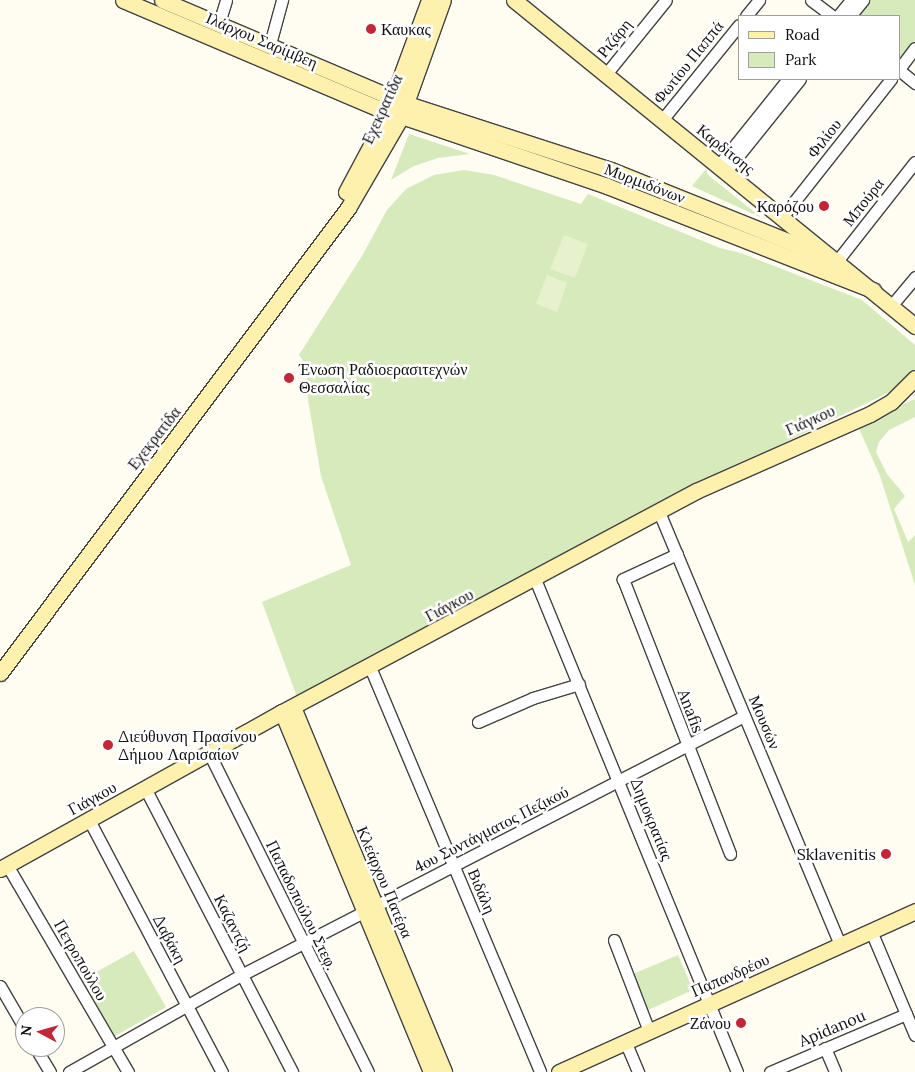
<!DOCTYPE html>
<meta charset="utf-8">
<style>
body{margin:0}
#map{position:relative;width:915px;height:1072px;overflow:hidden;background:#fffcf2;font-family:Lora,serif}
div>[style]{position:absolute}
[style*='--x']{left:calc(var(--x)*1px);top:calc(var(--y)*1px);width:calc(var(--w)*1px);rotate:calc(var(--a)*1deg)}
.green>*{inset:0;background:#d6eabb}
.pitch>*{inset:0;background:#e7f1cd}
.roads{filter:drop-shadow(1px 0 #434343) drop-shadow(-1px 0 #434343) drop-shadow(0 1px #434343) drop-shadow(0 -1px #434343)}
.street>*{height:11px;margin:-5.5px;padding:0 5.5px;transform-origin:5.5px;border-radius:5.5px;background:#fff}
.secondary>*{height:15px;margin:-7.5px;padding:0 7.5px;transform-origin:7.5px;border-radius:7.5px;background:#fef1ae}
.dots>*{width:14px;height:14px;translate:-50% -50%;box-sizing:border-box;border:2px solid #fff;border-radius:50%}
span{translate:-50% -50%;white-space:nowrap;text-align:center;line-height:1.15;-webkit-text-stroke:5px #fff;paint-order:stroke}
.poi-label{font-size:16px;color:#101010}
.left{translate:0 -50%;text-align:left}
.right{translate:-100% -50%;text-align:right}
.street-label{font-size:16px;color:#101010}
.legend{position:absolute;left:738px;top:15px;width:162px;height:65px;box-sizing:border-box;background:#fff;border:1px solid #9f9f9f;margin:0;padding:6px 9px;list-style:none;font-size:15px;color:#101010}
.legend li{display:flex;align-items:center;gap:10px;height:25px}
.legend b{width:25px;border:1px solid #9f9f9f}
.north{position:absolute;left:15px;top:1007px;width:50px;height:50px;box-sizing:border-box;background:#fff;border:1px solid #9f9f9f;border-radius:50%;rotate:276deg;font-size:14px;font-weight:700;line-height:20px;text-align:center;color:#101010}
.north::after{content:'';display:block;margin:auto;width:18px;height:22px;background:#c12737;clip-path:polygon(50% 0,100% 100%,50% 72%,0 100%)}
</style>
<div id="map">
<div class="green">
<i style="clip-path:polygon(869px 0,915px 0,915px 42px,899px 63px,899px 16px,856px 16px)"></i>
<i style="clip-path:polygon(409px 134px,470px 154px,438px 158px,414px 166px,391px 180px)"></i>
<i style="clip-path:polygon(706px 169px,708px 175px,762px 218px,692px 186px)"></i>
<i style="clip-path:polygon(464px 170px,494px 175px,581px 204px,588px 194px,720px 248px,741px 253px,862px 300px,915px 345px,915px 373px,894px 390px,711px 478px,297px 697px,262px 602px,351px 565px,321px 476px,308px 400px,306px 365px,299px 355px,362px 256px,387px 210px,406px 189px,434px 175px)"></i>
<i style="clip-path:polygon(915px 399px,915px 417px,889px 430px,879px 442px,876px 452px,887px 474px,905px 496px,894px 509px,908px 542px,915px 535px,915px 585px,880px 476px,857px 424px)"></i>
<i style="clip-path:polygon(134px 951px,166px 1007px,115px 1036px,82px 980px)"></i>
<i style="clip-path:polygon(678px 955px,693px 990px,648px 1010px,633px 974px)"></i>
</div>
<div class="pitch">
<i style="clip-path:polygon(564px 235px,588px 244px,575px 278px,550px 269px)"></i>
<i style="clip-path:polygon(547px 275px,567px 283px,557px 312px,536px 304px)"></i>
</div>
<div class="roads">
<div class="street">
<i style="--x:811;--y:0;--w:26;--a:37"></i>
<i style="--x:746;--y:16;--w:21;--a:-51"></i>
<i style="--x:838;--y:16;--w:21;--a:-51"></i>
<i style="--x:850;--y:16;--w:21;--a:-51"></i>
<i style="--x:219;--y:23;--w:24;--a:-73"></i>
<i style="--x:270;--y:44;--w:46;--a:-74.7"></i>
<i style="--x:899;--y:69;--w:26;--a:-53"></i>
<i style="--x:899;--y:70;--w:21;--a:39"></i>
<i style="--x:606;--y:74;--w:95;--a:-51"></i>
<i style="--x:662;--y:120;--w:122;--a:-51"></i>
<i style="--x:719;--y:165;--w:110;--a:-51.3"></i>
<i style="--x:726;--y:171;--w:118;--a:-51.2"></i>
<i style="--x:782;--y:217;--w:176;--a:-51.7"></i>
<i style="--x:837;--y:261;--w:126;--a:-51.8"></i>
<i style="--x:891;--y:306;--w:38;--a:-50"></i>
<i style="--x:659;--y:512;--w:469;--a:67.3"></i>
<i style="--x:677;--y:554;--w:60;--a:155.2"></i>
<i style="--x:623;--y:579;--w:295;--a:68.7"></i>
<i style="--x:535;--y:579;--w:533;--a:67.72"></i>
<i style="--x:370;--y:667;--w:439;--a:67.2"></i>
<i style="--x:478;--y:722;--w:60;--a:-23.6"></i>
<i style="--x:533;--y:698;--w:48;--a:-16.9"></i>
<i style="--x:209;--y:753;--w:356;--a:63.5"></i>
<i style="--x:145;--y:788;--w:320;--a:62.6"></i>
<i style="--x:89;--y:820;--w:285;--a:62.2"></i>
<i style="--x:7;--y:865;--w:240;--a:59.7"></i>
<i style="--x:871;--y:931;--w:113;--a:67.1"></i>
<i style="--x:614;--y:940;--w:97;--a:69"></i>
<i style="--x:0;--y:986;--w:50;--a:59.8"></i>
<i style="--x:625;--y:1041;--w:34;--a:67"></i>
<i style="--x:35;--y:1047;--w:29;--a:59"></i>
<i style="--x:825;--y:1048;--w:26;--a:67"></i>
<i style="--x:69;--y:1072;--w:197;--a:-29.4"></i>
<i style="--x:241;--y:975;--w:566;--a:-27.24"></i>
<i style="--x:770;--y:1072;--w:148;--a:-23.1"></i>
</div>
<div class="secondary">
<i style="--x:123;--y:0;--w:277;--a:23"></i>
<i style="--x:378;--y:108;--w:242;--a:18.8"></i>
<i style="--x:607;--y:186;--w:286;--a:21.4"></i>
<i style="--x:162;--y:0;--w:266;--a:23"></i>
<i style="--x:407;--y:104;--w:214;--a:17.9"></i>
<i style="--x:611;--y:170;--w:244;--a:21.9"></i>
<i style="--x:514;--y:0;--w:517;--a:39.11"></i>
<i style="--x:346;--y:192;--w:83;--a:-61.9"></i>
<i style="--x:385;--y:119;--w:127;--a:-69.7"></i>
<i style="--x:0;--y:673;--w:581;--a:-53.19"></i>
<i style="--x:348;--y:208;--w:105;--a:-59.8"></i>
<i style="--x:401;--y:117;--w:124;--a:-70.3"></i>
<i style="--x:293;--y:707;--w:395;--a:67.5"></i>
<i style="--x:282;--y:712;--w:390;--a:67.5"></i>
<i style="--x:0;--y:869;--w:323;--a:-29.1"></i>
<i style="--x:282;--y:712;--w:469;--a:-28.1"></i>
<i style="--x:696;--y:491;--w:190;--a:-23.9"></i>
<i style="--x:870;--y:414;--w:24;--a:-30"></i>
<i style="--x:891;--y:402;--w:34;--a:-45"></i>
<i style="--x:559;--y:1072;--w:391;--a:-24.3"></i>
</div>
</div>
<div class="dots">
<i style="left:371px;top:29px;background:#c12737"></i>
<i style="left:824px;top:206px;background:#c12737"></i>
<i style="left:289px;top:378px;background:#c12737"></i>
<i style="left:108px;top:745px;background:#c12737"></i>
<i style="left:886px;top:854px;background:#c12737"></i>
<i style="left:741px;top:1023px;background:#c12737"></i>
</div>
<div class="poi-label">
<span class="left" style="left:381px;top:29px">Καυκας</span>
<span class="right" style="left:814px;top:206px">Καρόζου</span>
<span class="left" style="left:299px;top:378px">Ένωση Ραδιοερασιτεχνών<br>Θεσσαλίας</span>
<span class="left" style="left:118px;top:745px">Διεύθυνση Πρασίνου<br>Δήμου Λαρισαίων</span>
<span class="right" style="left:876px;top:854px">Sklavenitis</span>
<span class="right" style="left:731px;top:1023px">Ζάνου</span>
</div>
<div class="street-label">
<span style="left:614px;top:38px;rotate:-51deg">Ριζάρη</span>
<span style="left:262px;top:40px;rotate:23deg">Ιλάρχου Σαρίμβεη</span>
<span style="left:688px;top:62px;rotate:-51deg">Φωτίου Παππά</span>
<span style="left:382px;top:109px;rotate:-65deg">Εχεκρατίδα</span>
<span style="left:824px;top:138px;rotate:-52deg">Φιλίου</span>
<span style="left:726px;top:149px;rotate:39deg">Καρδίτσης</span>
<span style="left:645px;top:183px;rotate:21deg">Μυρμιδόνων</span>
<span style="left:863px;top:202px;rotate:-52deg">Μπούρα</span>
<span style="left:810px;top:420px;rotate:-24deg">Γιάγκου</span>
<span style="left:154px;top:438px;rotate:-52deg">Εχεκρατίδα</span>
<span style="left:449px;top:605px;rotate:-28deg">Γιάγκου</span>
<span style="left:691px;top:711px;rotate:69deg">Anafis</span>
<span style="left:765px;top:722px;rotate:67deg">Μουσών</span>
<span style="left:92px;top:798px;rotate:-29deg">Γιάγκου</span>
<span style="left:652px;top:819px;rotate:68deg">Δημοκρατίας</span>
<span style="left:491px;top:829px;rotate:-27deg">4ου Συντάγματος Πεζικού</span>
<span style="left:385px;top:882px;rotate:67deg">Κλεάρχου Πατέρα</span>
<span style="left:482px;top:891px;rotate:67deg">Βιδάλη</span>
<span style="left:302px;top:905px;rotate:64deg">Παπαδοπούλου Στεφ.</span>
<span style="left:233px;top:923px;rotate:63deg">Καζαντζή</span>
<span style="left:170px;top:939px;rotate:62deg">Δαβάκη</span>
<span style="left:81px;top:960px;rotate:60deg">Πετροπούλου</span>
<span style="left:730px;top:975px;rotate:-24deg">Παπανδρέου</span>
<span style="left:832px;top:1028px;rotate:-23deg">Apidanou</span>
</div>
<ul class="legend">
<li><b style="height:6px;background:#fef1ae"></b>Road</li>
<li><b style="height:14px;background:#d6eabb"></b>Park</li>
</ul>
<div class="north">N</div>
</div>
